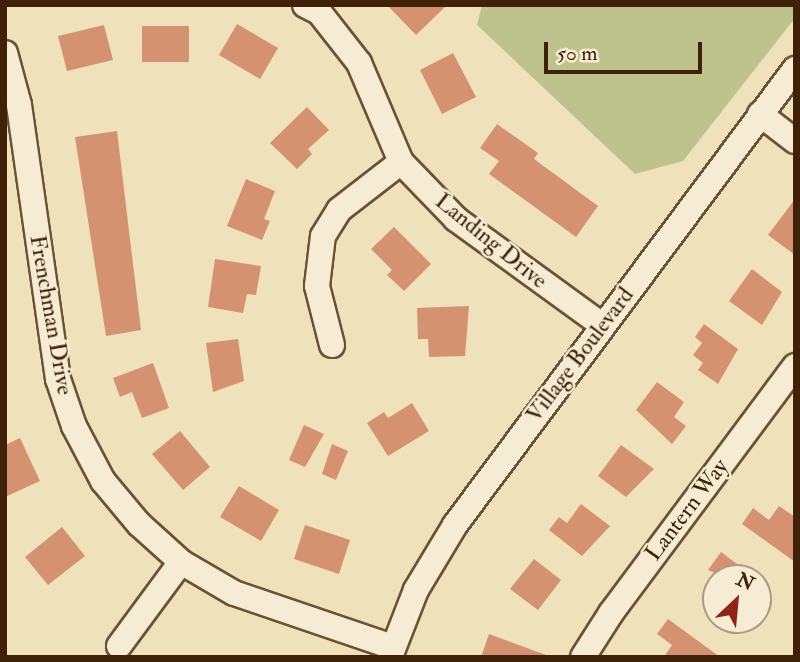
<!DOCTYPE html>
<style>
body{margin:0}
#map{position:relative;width:800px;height:662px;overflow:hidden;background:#efe2bb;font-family:"IM FELL Double Pica",serif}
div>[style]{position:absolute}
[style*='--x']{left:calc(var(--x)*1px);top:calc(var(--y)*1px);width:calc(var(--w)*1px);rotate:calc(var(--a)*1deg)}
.green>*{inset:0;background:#bec28d}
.building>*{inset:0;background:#d59270}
.roads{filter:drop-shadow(2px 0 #6b5135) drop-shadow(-2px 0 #6b5135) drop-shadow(0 2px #6b5135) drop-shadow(0 -2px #6b5135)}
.street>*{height:24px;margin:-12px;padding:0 12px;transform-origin:12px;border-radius:12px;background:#f5ecd3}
span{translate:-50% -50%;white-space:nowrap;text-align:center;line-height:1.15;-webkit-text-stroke:5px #f5ecd3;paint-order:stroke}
.street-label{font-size:23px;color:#3f2108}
.frame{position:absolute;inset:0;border:7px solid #3f2108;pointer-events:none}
.north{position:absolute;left:702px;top:564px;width:70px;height:70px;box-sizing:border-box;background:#f5ecd3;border:2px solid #ac9b82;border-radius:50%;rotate:26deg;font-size:19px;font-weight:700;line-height:28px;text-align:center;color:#3f2108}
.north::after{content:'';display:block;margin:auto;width:24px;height:32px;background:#8f2418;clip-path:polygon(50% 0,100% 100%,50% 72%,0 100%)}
.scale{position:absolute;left:544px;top:42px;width:158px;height:32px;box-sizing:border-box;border:4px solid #3f2108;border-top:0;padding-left:9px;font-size:21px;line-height:24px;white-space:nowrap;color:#3f2108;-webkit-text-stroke:5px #f5ecd3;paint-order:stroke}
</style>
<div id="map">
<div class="green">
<i style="clip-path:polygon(482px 5px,795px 5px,795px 18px,683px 161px,635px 174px,477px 25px)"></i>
</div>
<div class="building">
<i style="clip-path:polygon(387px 5px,447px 5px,416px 35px)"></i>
<i style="clip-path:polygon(237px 24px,278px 48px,260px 79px,219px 55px)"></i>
<i style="clip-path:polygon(104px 25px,113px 60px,67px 71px,58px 36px)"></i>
<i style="clip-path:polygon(142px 26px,189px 26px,189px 62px,142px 62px)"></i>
<i style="clip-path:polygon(453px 53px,476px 97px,442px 114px,420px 70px)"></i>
<i style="clip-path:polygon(307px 107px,329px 130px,308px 149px,312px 154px,297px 169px,270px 143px)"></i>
<i style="clip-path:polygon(497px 124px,538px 153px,534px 159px,598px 206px,576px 237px,489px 174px,499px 161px,480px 148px)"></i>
<i style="clip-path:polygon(117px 131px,141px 330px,106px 336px,75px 137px)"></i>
<i style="clip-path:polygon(246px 179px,275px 191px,264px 219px,270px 221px,262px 240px,227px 226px)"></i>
<i style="clip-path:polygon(795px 199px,795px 255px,768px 235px)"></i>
<i style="clip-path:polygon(394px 227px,431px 264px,404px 291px,387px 275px,392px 270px,371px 249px)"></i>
<i style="clip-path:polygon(215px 259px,261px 266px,256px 295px,247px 294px,243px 313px,208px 307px)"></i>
<i style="clip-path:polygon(752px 269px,782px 292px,762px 325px,729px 301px)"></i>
<i style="clip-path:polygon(469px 306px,465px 356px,429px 357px,428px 339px,418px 339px,417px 308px)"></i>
<i style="clip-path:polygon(704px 324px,738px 349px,718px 384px,698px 370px,703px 363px,693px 355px,702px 343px,695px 337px)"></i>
<i style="clip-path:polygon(238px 339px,244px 381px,213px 392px,206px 343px)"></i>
<i style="clip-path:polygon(153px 363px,169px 408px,142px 418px,132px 392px,120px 397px,113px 378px)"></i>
<i style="clip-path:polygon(657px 382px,684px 402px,674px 417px,686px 426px,672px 444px,636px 410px)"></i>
<i style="clip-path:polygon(412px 403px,429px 431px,388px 456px,367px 423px,384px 412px,388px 418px)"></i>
<i style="clip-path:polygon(304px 425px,324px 434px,305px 467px,289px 460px)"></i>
<i style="clip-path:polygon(180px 431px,210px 467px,183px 490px,152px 454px)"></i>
<i style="clip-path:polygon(20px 438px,40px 481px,5px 497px,5px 445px)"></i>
<i style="clip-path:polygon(332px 444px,348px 451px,336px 480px,322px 474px)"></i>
<i style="clip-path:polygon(621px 445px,654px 469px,626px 497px,598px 476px)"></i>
<i style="clip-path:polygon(239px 486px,279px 510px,261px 541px,220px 517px)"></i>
<i style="clip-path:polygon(581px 504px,610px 526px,582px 556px,549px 530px,559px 517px,567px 523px)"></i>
<i style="clip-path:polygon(779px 506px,795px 517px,795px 562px,742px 524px,753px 508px,769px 520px)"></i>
<i style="clip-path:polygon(305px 525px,350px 540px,339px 574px,294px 559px)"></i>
<i style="clip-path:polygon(62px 527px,85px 556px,48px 585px,25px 557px)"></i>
<i style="clip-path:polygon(721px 552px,737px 564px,727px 578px,708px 570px)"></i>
<i style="clip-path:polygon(534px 559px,561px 580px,538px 610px,510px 589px)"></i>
<i style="clip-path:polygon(668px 619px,720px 657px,664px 657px,672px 645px,657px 634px)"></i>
<i style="clip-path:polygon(489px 634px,546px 655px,545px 657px,481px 657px)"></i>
</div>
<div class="roads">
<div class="street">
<i style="--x:305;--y:5;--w:16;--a:27"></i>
<i style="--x:319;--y:12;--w:65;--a:51.9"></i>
<i style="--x:359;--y:63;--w:108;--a:67"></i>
<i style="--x:401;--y:162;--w:79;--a:46"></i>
<i style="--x:456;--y:219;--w:180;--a:36"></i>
<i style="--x:5;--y:53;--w:54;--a:74.9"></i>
<i style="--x:19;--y:105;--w:277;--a:81.9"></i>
<i style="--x:58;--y:379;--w:50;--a:71.2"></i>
<i style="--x:74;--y:426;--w:62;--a:62.2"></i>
<i style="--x:103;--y:481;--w:56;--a:50.1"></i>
<i style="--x:139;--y:524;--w:57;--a:42.1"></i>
<i style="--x:181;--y:562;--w:61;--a:30.3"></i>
<i style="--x:234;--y:593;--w:168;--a:18.8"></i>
<i style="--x:760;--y:114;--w:44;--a:37.6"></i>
<i style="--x:332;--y:345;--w:61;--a:-104.3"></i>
<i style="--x:317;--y:286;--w:50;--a:-83.2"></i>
<i style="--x:323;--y:236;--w:31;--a:-58"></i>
<i style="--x:339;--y:210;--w:78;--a:-37.7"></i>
<i style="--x:119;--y:646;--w:104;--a:-53.6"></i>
<i style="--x:390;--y:657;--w:72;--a:-68.8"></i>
<i style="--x:416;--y:590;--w:76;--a:-59"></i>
<i style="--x:455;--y:525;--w:569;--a:-53.29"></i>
<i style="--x:583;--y:657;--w:52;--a:-57.5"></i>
<i style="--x:611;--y:613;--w:308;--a:-53.3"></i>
</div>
</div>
<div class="street-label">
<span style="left:491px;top:241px;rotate:39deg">Landing Drive</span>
<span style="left:51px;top:315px;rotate:80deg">Frenchman Drive</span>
<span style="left:580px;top:355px;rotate:-53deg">Village Boulevard</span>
<span style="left:687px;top:510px;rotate:-53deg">Lantern Way</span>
</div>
<div class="frame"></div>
<div class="north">N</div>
<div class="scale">50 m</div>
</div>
